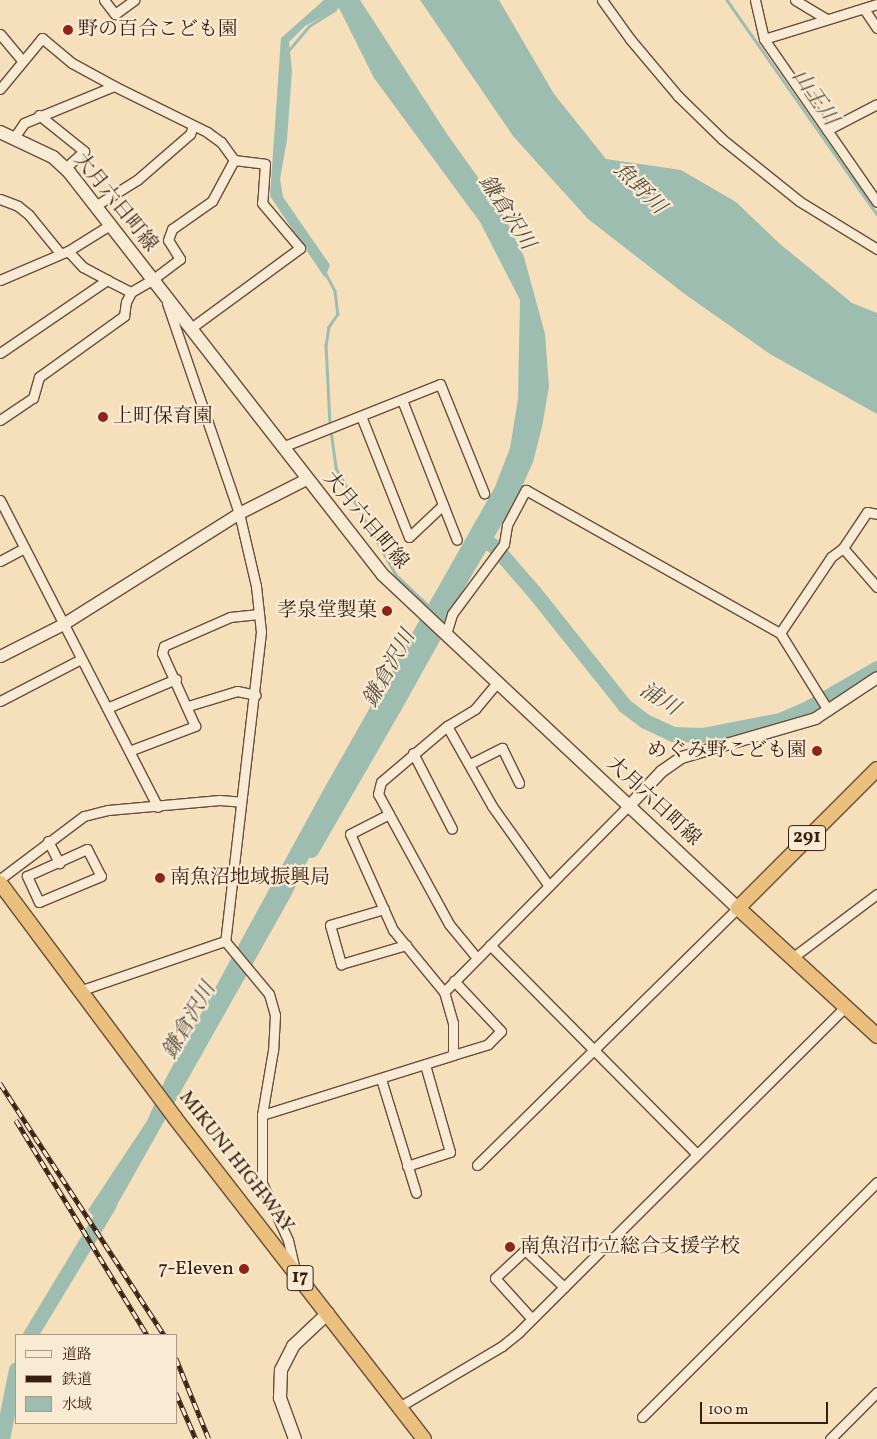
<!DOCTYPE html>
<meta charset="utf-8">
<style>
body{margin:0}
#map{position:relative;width:877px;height:1439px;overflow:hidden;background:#f6dfbb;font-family:Vollkorn,"Noto Serif JP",serif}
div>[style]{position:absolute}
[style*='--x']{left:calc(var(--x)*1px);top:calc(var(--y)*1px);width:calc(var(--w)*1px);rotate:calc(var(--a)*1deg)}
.water>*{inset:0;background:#9dbdb0}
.stream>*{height:2.5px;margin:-1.25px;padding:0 1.25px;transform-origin:1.25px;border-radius:1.25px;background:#9dbdb0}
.river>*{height:15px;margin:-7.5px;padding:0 7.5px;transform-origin:7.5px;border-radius:7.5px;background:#9dbdb0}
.roads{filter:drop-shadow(1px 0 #684e3a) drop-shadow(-1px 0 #684e3a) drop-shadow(0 1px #684e3a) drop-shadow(0 -1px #684e3a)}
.minor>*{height:9px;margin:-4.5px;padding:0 4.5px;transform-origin:4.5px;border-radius:4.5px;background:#f9ead3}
.tertiary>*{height:11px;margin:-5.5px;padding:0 5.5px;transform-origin:5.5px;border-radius:5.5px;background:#f9ead3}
.secondary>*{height:12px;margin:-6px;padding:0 6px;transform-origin:6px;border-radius:6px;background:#f9ead3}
.trunk>*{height:14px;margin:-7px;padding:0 7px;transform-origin:7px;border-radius:7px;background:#ebc07e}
.rail>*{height:4.5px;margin-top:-2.25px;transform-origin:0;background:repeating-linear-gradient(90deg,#f9ead3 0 8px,#391e0f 0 16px);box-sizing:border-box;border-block:1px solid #391e0f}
.dots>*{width:14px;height:14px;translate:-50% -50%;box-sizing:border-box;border:2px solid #f9ead3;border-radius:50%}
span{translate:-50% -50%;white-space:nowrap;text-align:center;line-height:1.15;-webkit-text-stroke:4.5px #f9ead3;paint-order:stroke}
.shield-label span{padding:1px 4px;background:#f9ead3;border:1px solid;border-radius:4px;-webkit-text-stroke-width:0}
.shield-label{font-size:19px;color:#391e0f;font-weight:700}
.poi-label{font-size:20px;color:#391e0f}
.left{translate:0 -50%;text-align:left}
.right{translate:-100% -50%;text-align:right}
.street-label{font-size:20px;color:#391e0f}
.water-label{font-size:21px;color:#574e3f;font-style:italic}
.legend{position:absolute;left:15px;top:1334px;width:162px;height:90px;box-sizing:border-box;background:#f9ead3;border:1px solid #ac9885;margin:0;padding:6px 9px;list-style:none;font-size:15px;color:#391e0f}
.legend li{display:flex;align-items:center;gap:10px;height:25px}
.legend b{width:25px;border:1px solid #ac9885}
.scale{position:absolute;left:700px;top:1402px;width:128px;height:22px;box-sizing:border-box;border:2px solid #391e0f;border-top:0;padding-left:6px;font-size:15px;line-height:18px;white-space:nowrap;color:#391e0f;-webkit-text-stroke:4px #f9ead3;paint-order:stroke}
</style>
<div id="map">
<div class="water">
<i style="clip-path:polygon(324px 0,360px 0,447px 134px,502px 211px,524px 257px,545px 334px,549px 386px,542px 427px,533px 462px,517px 498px,455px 604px,424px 643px,339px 794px,291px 896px,104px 1228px,88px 1210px,147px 1121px,166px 1078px,325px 787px,495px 487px,510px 448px,518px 399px,520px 300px,480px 222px,374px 78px,339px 8px,305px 26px,289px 42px,292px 71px,287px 140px,280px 179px,283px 197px,330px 265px,325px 278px,270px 196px,281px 38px)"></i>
<i style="clip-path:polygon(420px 0,499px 0,554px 94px,606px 159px,681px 170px,736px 202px,780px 244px,852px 303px,877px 313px,877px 414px,770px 354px,686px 295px,588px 219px,513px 136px)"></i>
</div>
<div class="stream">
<i style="--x:727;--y:0;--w:261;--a:55"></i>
<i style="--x:289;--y:50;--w:31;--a:-50"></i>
<i style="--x:309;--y:26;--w:31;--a:-32"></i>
<i style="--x:325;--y:272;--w:21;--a:62"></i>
<i style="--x:335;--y:291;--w:23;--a:83"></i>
<i style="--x:338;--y:314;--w:16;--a:125"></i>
<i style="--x:329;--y:327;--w:18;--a:99"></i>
<i style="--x:326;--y:345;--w:80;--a:87.1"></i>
<i style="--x:331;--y:431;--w:37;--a:82"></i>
<i style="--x:336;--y:468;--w:123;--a:60.7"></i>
<i style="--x:396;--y:575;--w:47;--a:43.3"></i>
</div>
<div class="river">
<i style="--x:480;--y:537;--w:18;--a:34"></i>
<i style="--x:495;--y:547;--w:60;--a:49.1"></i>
<i style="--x:534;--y:592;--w:146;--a:51.4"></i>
<i style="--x:625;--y:706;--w:25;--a:37"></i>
<i style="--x:645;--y:721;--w:31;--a:25"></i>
<i style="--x:673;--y:734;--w:29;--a:2"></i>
<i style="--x:702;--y:735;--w:79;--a:-10.9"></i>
<i style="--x:780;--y:720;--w:32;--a:-24"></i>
<i style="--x:809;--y:707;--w:78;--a:-29.8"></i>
<i style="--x:311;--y:850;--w:164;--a:-60"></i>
<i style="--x:393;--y:708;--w:103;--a:-60.9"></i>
<i style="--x:443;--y:618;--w:20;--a:-70"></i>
<i style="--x:30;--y:1335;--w:153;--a:-58.9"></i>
<i style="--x:2;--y:1439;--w:71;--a:-78.7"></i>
</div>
<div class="roads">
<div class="minor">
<i style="--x:104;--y:0;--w:18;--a:52"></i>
<i style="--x:115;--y:14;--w:24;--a:-36"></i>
<i style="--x:602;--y:0;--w:48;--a:54.3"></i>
<i style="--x:630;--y:39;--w:75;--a:49.9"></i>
<i style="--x:678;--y:96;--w:62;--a:44.3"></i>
<i style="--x:722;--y:139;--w:99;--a:38.8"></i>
<i style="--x:799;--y:201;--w:92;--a:31.6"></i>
<i style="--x:755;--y:0;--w:40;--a:77"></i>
<i style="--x:764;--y:39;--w:198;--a:55.3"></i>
<i style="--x:795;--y:0;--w:37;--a:31"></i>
<i style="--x:864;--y:9;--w:23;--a:56"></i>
<i style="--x:0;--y:34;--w:35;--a:50"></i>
<i style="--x:764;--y:39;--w:118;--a:-17.2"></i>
<i style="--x:0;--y:89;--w:66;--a:-50.5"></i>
<i style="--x:42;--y:38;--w:39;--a:40"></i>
<i style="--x:72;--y:63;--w:48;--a:28.7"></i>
<i style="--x:39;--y:115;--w:58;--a:38.7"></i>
<i style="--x:84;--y:151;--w:25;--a:138"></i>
<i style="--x:827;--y:130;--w:56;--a:-27.5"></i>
<i style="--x:13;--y:139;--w:19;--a:-55"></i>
<i style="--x:24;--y:123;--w:97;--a:-22.3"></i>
<i style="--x:114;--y:86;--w:104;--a:26.3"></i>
<i style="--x:207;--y:132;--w:17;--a:36"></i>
<i style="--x:221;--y:142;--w:22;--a:54"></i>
<i style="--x:0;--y:199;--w:19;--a:21"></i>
<i style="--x:18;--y:206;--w:14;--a:39"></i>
<i style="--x:29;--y:215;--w:49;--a:50.8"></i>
<i style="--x:95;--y:206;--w:49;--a:-31.8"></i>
<i style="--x:137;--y:180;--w:70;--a:-41"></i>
<i style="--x:190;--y:134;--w:9;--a:-69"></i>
<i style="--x:68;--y:251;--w:22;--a:47"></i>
<i style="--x:83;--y:267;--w:27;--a:28"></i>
<i style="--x:0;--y:280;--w:74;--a:-23.1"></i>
<i style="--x:68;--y:251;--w:49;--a:-31.8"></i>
<i style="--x:167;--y:303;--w:222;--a:71.1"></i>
<i style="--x:239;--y:513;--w:75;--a:76.9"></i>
<i style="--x:256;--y:586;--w:46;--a:83.8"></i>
<i style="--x:261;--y:632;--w:311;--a:96.6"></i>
<i style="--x:225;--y:941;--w:69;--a:50.3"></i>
<i style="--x:269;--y:994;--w:22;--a:74"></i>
<i style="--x:275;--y:1015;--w:35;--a:93"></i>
<i style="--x:273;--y:1050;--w:66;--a:99.6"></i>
<i style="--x:262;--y:1115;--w:68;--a:90"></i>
<i style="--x:262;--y:1183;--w:63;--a:65.5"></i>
<i style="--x:288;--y:1240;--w:28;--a:77"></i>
<i style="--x:0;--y:353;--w:130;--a:-34.3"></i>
<i style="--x:107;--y:280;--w:27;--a:27"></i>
<i style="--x:131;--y:292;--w:24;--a:-30"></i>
<i style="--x:152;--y:280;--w:35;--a:-37"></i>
<i style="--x:180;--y:259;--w:22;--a:-122"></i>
<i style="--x:168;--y:240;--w:12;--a:-70"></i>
<i style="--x:172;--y:229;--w:49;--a:-35"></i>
<i style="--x:212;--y:201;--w:47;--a:-61.8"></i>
<i style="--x:234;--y:160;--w:31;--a:7"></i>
<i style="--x:265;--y:164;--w:39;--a:94"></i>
<i style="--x:262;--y:203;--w:59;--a:49.8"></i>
<i style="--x:300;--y:248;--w:135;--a:143.7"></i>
<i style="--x:402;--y:400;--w:150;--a:68.6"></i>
<i style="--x:361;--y:416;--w:130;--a:68.4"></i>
<i style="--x:409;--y:537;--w:47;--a:-43.3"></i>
<i style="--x:0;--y:420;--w:40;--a:-34"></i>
<i style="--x:33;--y:398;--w:22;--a:-74"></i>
<i style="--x:39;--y:377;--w:105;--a:-35.7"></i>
<i style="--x:124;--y:316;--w:14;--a:-82"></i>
<i style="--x:126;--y:302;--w:11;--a:-63"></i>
<i style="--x:282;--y:447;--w:170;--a:-21.7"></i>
<i style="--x:440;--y:384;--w:118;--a:68"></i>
<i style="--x:0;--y:500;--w:345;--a:62.8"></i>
<i style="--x:843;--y:548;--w:43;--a:-56.3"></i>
<i style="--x:867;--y:512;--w:10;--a:11"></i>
<i style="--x:0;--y:561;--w:27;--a:-28"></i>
<i style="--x:780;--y:633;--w:92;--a:-56.1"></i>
<i style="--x:831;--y:557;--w:15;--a:-37"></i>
<i style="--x:843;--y:548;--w:52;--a:48.9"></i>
<i style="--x:446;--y:634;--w:21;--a:-73"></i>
<i style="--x:452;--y:614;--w:87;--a:-53.4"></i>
<i style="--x:504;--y:544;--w:19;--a:-81"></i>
<i style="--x:507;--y:525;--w:40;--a:-62"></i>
<i style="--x:526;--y:490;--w:291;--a:29.4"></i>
<i style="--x:780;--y:633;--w:91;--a:58.1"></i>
<i style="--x:0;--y:701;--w:91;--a:-27.4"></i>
<i style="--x:188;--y:706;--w:51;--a:-17"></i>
<i style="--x:237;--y:691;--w:19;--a:12"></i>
<i style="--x:107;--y:708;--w:75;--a:-22.8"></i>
<i style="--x:447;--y:726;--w:92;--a:60.6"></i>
<i style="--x:492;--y:806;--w:98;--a:54.5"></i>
<i style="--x:129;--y:751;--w:71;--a:-20.7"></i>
<i style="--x:195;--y:726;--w:80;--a:-114.3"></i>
<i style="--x:162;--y:653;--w:7;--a:-74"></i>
<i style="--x:164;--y:646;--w:72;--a:-23.7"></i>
<i style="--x:230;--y:617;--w:29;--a:-6"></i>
<i style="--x:413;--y:753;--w:85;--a:62.8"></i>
<i style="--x:470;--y:764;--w:36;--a:-27"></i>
<i style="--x:502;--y:748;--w:39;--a:64"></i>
<i style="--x:48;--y:841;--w:25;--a:63"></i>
<i style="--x:87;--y:849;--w:30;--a:63"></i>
<i style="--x:101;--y:876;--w:67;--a:157.2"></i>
<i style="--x:39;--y:902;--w:29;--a:-115"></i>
<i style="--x:27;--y:876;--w:66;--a:-24.2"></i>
<i style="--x:0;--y:879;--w:105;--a:-36.9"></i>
<i style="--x:84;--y:816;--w:25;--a:-14"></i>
<i style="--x:108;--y:810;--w:112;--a:-5.1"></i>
<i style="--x:220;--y:800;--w:21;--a:5"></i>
<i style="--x:384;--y:909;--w:56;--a:163.5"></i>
<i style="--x:330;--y:925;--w:41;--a:74.2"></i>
<i style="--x:341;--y:964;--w:68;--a:-16.3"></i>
<i style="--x:490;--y:945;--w:294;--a:45.3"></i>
<i style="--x:477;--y:958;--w:44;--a:-129.5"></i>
<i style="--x:449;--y:924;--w:148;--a:-118.6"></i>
<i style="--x:378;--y:794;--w:12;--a:-76"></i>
<i style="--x:381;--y:782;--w:87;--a:-40.3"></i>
<i style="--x:447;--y:726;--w:33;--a:-31"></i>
<i style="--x:475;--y:709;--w:34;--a:-50"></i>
<i style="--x:792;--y:958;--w:106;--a:-37"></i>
<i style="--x:79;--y:991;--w:154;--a:-18.9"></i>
<i style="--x:444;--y:992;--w:263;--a:-45.3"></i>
<i style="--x:453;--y:1055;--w:37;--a:-17"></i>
<i style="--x:488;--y:1044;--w:18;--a:-45"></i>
<i style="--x:501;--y:1031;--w:69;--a:-133.2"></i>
<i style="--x:381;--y:1079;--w:119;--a:72.9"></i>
<i style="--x:262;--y:1115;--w:200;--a:-17.4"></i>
<i style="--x:453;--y:1055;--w:32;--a:-90"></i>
<i style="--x:453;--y:1023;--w:32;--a:-106"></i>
<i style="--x:444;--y:992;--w:80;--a:-129.4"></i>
<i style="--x:393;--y:930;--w:105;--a:-114.1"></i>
<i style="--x:350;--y:834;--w:44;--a:-27.1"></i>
<i style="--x:477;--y:1165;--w:366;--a:-44.6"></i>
<i style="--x:407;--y:1166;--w:45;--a:-18"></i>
<i style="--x:450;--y:1152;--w:91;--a:-106"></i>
<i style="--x:532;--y:1319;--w:55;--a:-132.1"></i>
<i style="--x:495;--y:1278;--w:41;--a:-43"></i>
<i style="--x:525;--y:1250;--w:54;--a:43.5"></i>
<i style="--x:399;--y:1407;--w:120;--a:-30.6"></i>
<i style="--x:502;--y:1346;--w:22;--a:-39"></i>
<i style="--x:519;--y:1332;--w:460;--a:-44.9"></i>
<i style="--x:642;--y:1417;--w:332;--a:-45"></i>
<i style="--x:830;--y:1439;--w:66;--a:-45"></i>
</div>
<div class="tertiary">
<i style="--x:0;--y:656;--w:71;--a:-26.9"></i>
<i style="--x:63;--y:624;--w:208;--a:-32.2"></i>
<i style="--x:239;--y:513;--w:75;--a:-26.9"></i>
<i style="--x:629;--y:805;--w:47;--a:-46.7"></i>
<i style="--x:661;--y:771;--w:24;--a:-35"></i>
<i style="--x:681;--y:757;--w:140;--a:-16.2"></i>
<i style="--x:815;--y:718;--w:74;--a:-33.5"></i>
</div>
<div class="secondary">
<i style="--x:0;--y:132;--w:59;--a:25.3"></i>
<i style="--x:53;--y:157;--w:22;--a:43"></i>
<i style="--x:69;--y:172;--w:511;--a:52.08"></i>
<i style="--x:383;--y:575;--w:487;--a:43.2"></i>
<i style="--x:295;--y:1439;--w:44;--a:-110.1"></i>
<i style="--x:280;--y:1398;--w:28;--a:-88"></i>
<i style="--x:281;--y:1370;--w:27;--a:-63"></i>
<i style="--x:293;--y:1346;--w:48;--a:-43.3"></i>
</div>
<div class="trunk">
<i style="--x:877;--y:769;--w:197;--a:135"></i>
<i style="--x:738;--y:908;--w:189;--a:42.6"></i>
<i style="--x:0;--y:883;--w:293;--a:53.3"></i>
<i style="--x:175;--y:1118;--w:406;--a:52.2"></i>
</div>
</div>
<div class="rail">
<i style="--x:0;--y:1083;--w:301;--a:56.9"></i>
<i style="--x:16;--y:1120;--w:252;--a:58.6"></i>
<i style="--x:176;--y:1358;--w:87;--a:67.8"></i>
<i style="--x:176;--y:1393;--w:50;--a:66.5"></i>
</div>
<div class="dots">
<i style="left:68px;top:30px;background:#8f2418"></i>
<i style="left:103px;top:417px;background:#8f2418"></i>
<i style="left:387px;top:611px;background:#8f2418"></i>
<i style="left:817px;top:751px;background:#8f2418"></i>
<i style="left:160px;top:878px;background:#8f2418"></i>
<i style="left:510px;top:1247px;background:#8f2418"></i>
<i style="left:244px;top:1269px;background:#8f2418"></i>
</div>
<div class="shield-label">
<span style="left:807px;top:838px">291</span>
<span style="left:300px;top:1278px">17</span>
</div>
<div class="poi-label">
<span class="left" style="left:78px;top:30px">野の百合こども園</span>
<span class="left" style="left:113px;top:417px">上町保育園</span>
<span class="right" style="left:377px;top:611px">孝泉堂製菓</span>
<span class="right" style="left:807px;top:751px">めぐみ野こども園</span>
<span class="left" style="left:170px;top:878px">南魚沼地域振興局</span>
<span class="left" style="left:520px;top:1247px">南魚沼市立総合支援学校</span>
<span class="right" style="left:234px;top:1269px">7-Eleven</span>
</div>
<div class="street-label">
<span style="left:115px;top:203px;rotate:51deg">大月六日町線</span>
<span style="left:365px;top:521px;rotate:50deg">大月六日町線</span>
<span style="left:653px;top:802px;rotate:43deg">大月六日町線</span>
<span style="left:236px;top:1162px;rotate:52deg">MIKUNI HIGHWAY</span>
</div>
<div class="water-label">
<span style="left:814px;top:98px;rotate:55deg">山王川</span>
<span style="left:639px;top:189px;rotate:45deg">魚野川</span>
<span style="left:506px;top:213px;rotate:57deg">鎌倉沢川</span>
<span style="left:390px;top:669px;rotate:-61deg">鎌倉沢川</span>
<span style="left:659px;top:700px;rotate:32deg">浦川</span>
<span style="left:190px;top:1021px;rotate:-60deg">鎌倉沢川</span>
</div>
<ul class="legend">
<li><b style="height:6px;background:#f9ead3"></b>道路</li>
<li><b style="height:6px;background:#391e0f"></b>鉄道</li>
<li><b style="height:14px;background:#9dbdb0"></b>水域</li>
</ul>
<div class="scale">100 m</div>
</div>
